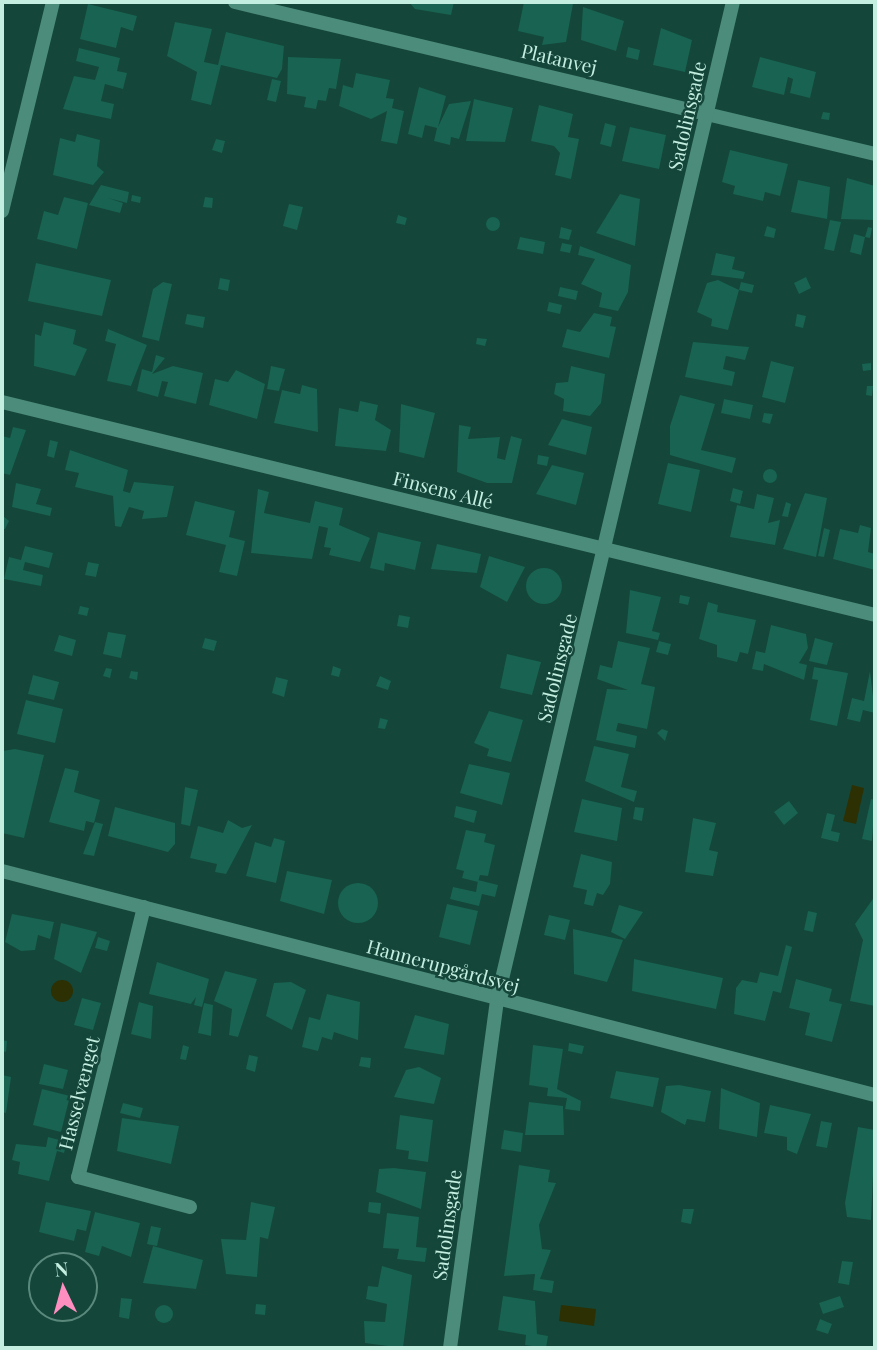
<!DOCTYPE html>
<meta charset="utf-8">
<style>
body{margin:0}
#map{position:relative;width:877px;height:1350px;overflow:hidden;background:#14463a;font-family:"Playfair Display",serif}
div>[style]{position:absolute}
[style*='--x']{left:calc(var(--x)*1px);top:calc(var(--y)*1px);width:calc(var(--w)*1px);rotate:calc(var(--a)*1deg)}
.water>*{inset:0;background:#2d3002}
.round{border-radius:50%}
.building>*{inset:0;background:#186351}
.minor>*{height:14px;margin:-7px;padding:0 7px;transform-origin:7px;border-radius:7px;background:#4c8c7a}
span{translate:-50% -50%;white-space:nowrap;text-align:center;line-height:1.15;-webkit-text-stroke:5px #14463a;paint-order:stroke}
.street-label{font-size:19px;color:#c3eee0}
.frame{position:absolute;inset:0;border:4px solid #c3eee0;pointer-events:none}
.north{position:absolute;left:28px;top:1252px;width:70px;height:70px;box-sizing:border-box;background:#14463a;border:2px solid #5a897c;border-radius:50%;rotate:355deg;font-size:19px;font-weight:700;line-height:28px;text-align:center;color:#c3eee0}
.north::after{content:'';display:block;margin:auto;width:24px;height:32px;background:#fd8ebf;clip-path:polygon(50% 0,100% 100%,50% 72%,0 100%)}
</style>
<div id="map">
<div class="water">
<i style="clip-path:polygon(852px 785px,864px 788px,856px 824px,843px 821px)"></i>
<i class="round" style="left:51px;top:980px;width:22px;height:22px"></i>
<i style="clip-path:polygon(561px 1305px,596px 1309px,594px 1326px,559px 1321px)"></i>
</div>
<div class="building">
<i style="clip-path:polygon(409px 2px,454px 2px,451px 15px,415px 9px)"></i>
<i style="clip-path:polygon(524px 2px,573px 4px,566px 42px,542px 45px,544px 37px,518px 31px)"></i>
<i style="clip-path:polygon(88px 4px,137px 16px,133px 31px,121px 27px,116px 48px,80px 39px)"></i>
<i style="clip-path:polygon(583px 7px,624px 21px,616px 51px,581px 40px)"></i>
<i style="clip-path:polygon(175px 22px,212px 29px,204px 62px,218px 65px,226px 32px,284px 46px,282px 69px,277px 78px,221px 65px,211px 105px,191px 100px,197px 72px,167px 56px)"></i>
<i style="clip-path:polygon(661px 28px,692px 40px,685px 72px,653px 65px)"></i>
<i style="clip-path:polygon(628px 47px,640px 50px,638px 60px,626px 57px)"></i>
<i style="clip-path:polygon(79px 48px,120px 58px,117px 71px,127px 73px,123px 89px,105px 84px,101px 101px,114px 104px,111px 119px,63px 109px,74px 76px,95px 80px,99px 67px,76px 61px)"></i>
<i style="clip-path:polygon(288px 57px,341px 59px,336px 89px,329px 88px,326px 101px,318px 100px,316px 109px,304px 107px,306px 97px,287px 94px)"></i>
<i style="clip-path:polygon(760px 57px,816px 72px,810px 98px,790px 93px,793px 79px,788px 77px,784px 95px,752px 87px)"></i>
<i style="clip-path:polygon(356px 73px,390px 80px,386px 98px,394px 99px,392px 108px,404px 111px,397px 144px,381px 141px,387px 111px,371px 119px,339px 106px,343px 85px,353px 88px)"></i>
<i style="clip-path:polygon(272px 79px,281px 81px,276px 102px,267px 100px)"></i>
<i style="clip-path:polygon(419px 87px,446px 96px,438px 127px,449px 104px,471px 101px,459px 139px,451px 137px,450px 145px,434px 141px,437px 128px,425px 125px,422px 138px,408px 134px)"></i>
<i style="clip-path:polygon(474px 99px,513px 108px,505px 142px,466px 141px)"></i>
<i style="clip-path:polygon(539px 105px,573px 114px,568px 137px,579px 139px,571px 179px,555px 175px,560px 153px,554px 146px,531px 141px)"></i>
<i style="clip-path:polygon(823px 112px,830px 113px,829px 120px,821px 119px)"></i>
<i style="clip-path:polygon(605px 123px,616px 126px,611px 147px,600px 144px)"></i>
<i style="clip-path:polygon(630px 127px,666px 135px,659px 169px,622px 161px)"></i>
<i style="clip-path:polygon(77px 134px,100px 140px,97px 166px,104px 172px,93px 185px,53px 175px,60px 138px,75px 142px)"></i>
<i style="clip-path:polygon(216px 139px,225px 141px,222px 153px,212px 150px)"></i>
<i style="clip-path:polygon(730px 150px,788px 164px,780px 196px,765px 192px,763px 201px,733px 194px,735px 186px,722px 182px)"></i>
<i style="clip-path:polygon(847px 178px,875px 186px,875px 220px,841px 219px)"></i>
<i style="clip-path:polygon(798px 180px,830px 187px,827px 219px,791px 212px)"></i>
<i style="clip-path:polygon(101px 185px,129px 192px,127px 203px,108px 198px,123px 203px,120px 213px,89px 205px)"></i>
<i style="clip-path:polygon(620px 194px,640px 199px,635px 246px,596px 233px)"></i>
<i style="clip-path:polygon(132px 195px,141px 197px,140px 203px,131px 201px)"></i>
<i style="clip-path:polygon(64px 197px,88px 203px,77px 249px,37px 239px,44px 211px,58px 215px)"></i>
<i style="clip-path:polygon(205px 197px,213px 198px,212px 208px,203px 207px)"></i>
<i style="clip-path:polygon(289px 204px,303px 207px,297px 230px,283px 226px)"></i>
<i style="clip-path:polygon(398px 215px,407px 218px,405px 225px,396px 223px)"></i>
<i class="round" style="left:486px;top:217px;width:14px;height:14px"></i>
<i style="clip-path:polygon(830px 220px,841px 222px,834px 251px,824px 249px)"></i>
<i style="clip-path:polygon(767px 226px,776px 229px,774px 238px,764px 236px)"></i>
<i style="clip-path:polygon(561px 227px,572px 230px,569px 240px,559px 238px)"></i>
<i style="clip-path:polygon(868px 227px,872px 228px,870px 238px,865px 237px)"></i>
<i style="clip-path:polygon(854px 234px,865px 237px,861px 255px,850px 252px)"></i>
<i style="clip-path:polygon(520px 237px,545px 242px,543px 254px,517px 249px)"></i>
<i style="clip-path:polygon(562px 243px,572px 245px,570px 253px,560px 251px)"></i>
<i style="clip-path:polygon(580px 246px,631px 265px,628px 292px,618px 311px,599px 307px,602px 293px,581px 284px,595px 259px,578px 255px)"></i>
<i style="clip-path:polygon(716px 253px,735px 257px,732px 269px,745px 272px,743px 279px,711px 275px)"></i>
<i style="clip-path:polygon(36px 263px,111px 280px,102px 316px,28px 301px)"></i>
<i style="clip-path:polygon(806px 277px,811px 288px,799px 294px,794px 283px)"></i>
<i style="clip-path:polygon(220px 278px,230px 280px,228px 291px,218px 289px)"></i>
<i style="clip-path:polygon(718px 280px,739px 290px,728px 330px,711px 326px,712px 319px,697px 312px,707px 283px)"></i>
<i style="clip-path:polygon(163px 282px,172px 284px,159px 341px,142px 337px,153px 289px)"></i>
<i style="clip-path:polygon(741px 282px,754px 285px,752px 293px,739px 290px)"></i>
<i style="clip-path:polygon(560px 287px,578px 291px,576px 300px,558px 296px)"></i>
<i style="clip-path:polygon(549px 302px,562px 305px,560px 314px,547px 311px)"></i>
<i style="clip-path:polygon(594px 313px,612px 317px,610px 326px,616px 327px,609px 358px,562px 347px,567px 329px,580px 332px)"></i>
<i style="clip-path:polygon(187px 314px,205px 317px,203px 328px,185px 324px)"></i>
<i style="clip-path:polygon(797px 314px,806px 316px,803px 328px,795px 326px)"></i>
<i style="clip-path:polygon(44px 322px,76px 330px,73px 344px,87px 349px,75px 376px,34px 366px,35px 334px,41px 336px)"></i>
<i style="clip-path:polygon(108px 329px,147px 345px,131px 386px,107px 381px,116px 344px,105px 341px)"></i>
<i style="clip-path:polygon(477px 338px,487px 339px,485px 346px,476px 344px)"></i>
<i style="clip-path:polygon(693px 342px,749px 347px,745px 360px,726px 356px,723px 369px,735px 372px,732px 386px,685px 377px)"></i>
<i style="clip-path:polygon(156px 355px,165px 358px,152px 374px,173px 366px,203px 373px,196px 404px,164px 396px,168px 382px,162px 381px,158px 397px,137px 391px,142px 369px,152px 372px)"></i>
<i style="clip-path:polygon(771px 361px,794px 367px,785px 403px,762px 397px)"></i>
<i style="clip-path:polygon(871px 363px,871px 370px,863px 371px,862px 364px)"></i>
<i style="clip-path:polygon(271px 366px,285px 369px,279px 391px,267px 389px)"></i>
<i style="clip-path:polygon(571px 366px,605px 374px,601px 403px,590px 416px,563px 411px,564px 399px,554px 394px,556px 383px,568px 382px)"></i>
<i style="clip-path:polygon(236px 370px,265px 384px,257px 419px,209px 405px,215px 379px,228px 382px)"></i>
<i style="clip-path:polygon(302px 385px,317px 389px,318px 432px,274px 423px,282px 390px,300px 394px)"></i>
<i style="clip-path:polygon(867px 386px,873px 386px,872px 396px,866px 395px)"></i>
<i style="clip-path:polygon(680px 395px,715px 404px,701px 450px,736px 458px,732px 473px,670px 455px,670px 426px)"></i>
<i style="clip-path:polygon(724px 399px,753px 405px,750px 419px,721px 413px)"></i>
<i style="clip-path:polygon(360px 401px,378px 405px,375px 420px,391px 430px,386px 451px,335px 446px,339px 408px,358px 412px)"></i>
<i style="clip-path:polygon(401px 404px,435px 413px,424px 458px,399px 452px)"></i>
<i style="clip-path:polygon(764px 413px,773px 414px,770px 424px,762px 422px)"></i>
<i style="clip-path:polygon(562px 419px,592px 427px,586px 455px,548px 445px)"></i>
<i style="clip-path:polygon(459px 425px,471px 427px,468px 439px,500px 437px,497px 458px,505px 460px,511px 436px,522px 439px,512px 483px,487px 483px,457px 472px)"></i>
<i style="clip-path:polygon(13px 427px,26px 430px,10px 475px,2px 473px,2px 436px,10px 438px)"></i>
<i style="clip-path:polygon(50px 440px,58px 442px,54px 458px,47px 456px)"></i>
<i style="clip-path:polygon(70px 450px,128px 470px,123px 491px,130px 493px,134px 482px,174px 486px,167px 517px,142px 519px,144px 511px,129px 507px,121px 527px,115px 526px,113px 496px,75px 487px,79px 473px,65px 470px)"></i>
<i style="clip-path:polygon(538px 455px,549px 457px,547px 466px,537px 464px)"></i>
<i style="clip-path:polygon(668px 463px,700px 470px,691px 512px,658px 504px)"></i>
<i style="clip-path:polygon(552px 465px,584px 473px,576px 505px,536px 494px)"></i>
<i class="round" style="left:763px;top:469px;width:14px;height:14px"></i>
<i style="clip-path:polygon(16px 483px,41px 489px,36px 504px,52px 508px,50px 516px,12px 507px)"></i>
<i style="clip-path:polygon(733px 488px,743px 491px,740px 504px,730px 501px)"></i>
<i style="clip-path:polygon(258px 489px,269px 492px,264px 513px,310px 523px,315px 501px,343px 508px,339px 525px,370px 538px,360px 562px,329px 555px,331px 548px,324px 547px,328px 528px,319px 526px,312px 559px,251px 553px)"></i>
<i style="clip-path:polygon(805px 493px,827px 498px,816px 557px,783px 549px)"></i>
<i style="clip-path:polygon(757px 494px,774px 498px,768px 523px,780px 520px,775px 545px,730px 537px,737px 505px,754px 509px)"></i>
<i style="clip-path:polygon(195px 501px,235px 511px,229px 537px,245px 541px,237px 576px,219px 572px,226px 545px,186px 535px)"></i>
<i style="clip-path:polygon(786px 502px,791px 504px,788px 517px,782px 516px)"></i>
<i style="clip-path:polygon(2px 515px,9px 521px,5px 529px,2px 529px)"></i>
<i style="clip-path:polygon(860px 525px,871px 528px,868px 552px,875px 554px,875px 570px,833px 559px,840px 529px,858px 533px)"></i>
<i style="clip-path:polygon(824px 528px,830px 530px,824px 557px,818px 556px)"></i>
<i style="clip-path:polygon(378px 532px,421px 542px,415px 570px,385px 563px,384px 571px,370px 568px)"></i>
<i style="clip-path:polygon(437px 544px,481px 554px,477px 573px,431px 569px)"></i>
<i style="clip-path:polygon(25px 546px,53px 553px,49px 568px,25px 562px,23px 570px,43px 575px,41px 586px,4px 579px,9px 557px,21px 560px)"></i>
<i style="clip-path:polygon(489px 556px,525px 567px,507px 602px,480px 587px)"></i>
<i style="clip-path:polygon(88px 562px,99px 564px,96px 577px,85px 575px)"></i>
<i class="round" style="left:526px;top:568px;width:36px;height:36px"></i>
<i style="clip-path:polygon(630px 590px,661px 597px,652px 631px,660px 633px,658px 640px,626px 633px)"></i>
<i style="clip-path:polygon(680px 595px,690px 597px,688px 605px,679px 603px)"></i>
<i style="clip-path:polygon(708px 602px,718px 605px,717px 612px,756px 620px,748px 654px,740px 652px,737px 662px,717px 657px,717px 645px,699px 639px)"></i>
<i style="clip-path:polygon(80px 606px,89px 608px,87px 616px,78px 614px)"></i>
<i style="clip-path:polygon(399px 615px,410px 617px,408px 628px,397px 626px)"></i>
<i style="clip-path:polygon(771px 625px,806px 634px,808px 648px,799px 663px,807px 665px,804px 680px,764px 664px,763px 671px,752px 669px,756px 651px,765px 653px)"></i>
<i style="clip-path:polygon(108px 632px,126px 635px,121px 658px,103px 654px)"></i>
<i style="clip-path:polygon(59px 635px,76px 640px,72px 656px,54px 651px)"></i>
<i style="clip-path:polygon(205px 638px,217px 641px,214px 651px,202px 648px)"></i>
<i style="clip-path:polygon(815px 638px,833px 643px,827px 665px,809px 661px)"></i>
<i style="clip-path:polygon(618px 641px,650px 648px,641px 684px,655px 687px,647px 729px,618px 723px,616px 731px,637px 736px,635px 748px,596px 740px,607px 689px,628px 690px,597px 679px,600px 665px,612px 668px)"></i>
<i style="clip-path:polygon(659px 641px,671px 644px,668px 655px,656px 652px)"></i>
<i style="clip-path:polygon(507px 654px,541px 662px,532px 695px,500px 688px)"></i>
<i style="clip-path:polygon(333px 666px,341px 669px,339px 677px,331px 675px)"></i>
<i style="clip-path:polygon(814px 667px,848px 673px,837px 726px,810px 720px,818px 680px,812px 679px)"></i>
<i style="clip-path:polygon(106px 668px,112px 669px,110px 678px,103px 676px)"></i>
<i style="clip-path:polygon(131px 671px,138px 672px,137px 680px,129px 678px)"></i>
<i style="clip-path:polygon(870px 671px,875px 713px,863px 710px,860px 722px,847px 719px,852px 698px,864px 701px)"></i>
<i style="clip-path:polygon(33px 675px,59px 682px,54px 700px,28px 694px)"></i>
<i style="clip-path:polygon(380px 676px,391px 681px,388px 690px,376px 686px)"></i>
<i style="clip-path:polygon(276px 677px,288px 680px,284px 697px,272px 693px)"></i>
<i style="clip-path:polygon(26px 700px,63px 709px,55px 743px,17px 734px)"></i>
<i style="clip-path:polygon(489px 711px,523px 720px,511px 762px,487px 756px,489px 749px,474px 743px)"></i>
<i style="clip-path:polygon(380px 718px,388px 720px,385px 729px,378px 728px)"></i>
<i style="clip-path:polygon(662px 729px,668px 731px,665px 741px,657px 733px)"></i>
<i style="clip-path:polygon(594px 746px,629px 754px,621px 787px,637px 791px,634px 802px,585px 781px)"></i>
<i style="clip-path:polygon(15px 749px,44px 755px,24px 838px,2px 833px,2px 751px)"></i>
<i style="clip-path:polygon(469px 764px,510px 773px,502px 805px,460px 793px)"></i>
<i style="clip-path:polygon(65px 768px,79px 771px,74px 792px,100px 800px,94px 823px,86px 821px,84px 831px,49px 822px)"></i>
<i style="clip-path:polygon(185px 787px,198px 790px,190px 826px,181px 824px)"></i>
<i style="clip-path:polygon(582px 799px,622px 808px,617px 841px,574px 832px)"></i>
<i style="clip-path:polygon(871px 799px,875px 800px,872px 841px,862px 839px)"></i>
<i style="clip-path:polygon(789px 801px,798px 813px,784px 825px,774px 812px)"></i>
<i style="clip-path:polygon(456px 806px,477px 811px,474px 823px,454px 817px)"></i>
<i style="clip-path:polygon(115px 807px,175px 823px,175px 844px,168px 852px,108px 836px)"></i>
<i style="clip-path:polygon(635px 807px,644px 808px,642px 821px,633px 819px)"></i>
<i style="clip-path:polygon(827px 813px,835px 815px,831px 831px,840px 833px,838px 842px,821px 838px)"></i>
<i style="clip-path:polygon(693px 818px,716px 823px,709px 850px,718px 852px,713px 876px,685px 872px)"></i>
<i style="clip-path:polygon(228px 820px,242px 828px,252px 825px,226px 874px,215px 872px,217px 864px,190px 858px,198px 826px,223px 833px)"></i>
<i style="clip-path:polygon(95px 822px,103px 824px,94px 856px,83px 854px)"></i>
<i style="clip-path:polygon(466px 830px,486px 834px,484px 842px,495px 845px,488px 876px,480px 875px,478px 882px,462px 878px,464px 871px,456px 869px)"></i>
<i style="clip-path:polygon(274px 838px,285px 841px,276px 883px,246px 876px,255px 842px,271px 847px)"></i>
<i style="clip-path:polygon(581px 854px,612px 862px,610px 884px,603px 895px,597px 893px,593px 906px,584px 904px,587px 890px,573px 887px)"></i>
<i style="clip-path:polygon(287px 871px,332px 880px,324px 914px,280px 901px)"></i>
<i style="clip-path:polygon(478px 880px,498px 885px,495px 897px,482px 894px,479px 906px,450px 899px,453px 887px,476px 892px)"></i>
<i class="round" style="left:338px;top:883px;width:40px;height:40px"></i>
<i style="clip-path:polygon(875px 896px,875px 1006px,850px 1001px,863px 940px,855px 924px)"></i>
<i style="clip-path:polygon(447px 904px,478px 911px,470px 945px,439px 937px)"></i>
<i style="clip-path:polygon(619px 905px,643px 912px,625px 939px,611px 932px)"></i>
<i style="clip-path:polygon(808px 911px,817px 913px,813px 932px,804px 930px)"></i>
<i style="clip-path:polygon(12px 914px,54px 922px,50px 939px,38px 935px,35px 950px,21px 951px,5px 942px)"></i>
<i style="clip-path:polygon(549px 915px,570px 920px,565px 940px,544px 935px)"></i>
<i style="clip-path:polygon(61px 923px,97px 932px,81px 973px,54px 959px)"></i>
<i style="clip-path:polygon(573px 929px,623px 940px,607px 982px,574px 974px)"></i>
<i style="clip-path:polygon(98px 937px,110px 941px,107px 951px,95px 948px)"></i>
<i style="clip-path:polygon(786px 945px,792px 947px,781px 993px,773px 991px,765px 1021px,734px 1014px,736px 988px,742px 980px,757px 983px,760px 972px,778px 976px)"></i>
<i style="clip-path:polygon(634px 959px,723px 978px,716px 1009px,632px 991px)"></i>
<i style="clip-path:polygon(157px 962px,209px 979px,202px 1007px,194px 1005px,196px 997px,191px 1004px,149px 994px)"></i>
<i style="clip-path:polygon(225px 971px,257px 979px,238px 1037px,229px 1035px,232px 1009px,214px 1001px)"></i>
<i style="clip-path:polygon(796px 979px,832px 989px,829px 1001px,842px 1004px,832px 1042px,805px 1035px,810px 1013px,789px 1008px)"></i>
<i style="clip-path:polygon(291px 982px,306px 990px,292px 1030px,266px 1016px,274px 983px)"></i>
<i style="clip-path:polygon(327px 994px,360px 1002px,358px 1040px,334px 1032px,332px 1040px,322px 1037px,318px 1051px,302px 1047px,309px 1017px,320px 1020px)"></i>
<i style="clip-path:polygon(82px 998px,101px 1003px,93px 1030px,74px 1025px)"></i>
<i style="clip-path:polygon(139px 1002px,153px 1006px,151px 1039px,131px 1034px)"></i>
<i style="clip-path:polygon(204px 1003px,213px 1005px,211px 1036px,198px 1033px)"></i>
<i style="clip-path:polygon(415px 1015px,449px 1024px,444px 1055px,404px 1048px)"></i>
<i style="clip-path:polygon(2px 1040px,7px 1041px,6px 1052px,2px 1051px)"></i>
<i style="clip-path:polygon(569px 1043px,584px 1046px,582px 1054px,568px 1051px)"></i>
<i style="clip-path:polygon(183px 1045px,189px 1047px,186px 1060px,180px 1059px)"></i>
<i style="clip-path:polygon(533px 1045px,563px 1049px,557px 1089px,581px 1101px,580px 1111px,565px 1109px,567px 1098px,547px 1096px,548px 1088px,529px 1085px)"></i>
<i style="clip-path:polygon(249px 1055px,258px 1057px,255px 1072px,246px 1069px)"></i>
<i style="clip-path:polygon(361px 1057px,371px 1058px,370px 1068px,359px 1066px)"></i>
<i style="clip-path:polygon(44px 1064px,68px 1070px,63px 1089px,39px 1084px)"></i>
<i style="clip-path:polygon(419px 1067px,441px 1078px,434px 1104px,394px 1097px,406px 1070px)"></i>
<i style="clip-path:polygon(616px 1071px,659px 1078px,653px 1107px,610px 1098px)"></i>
<i style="clip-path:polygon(2px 1075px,11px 1077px,6px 1113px,2px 1112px)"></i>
<i style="clip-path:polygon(679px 1085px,711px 1091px,705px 1122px,687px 1119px,685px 1125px,661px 1112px,666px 1086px)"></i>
<i style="clip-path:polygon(721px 1088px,760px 1103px,757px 1137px,719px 1129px)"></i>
<i style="clip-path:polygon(42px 1089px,70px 1096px,61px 1132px,33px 1125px)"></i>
<i style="clip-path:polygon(529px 1102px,563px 1106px,564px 1135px,525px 1135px)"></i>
<i style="clip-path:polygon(123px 1103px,143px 1108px,140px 1118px,120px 1113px)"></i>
<i style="clip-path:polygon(770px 1105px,811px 1114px,797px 1154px,787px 1150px,787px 1137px,764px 1133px)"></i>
<i style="clip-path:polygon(400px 1115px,433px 1120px,428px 1162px,408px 1159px,409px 1151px,396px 1149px)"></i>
<i style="clip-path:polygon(122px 1118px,179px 1126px,171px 1164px,117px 1151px)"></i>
<i style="clip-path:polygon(821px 1121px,832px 1123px,827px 1148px,816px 1146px)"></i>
<i style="clip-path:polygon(858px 1127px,875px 1130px,871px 1220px,847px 1217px,845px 1203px)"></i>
<i style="clip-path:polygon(504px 1130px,523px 1133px,521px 1152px,501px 1149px)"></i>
<i style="clip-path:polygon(48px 1137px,67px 1142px,64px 1153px,57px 1151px,49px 1181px,18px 1174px,20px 1162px,12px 1160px,16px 1144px,46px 1147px)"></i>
<i style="clip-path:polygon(519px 1165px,550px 1170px,548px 1182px,556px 1183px,539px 1225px,542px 1249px,551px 1250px,540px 1279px,554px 1281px,552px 1293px,533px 1290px,535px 1274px,504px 1276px)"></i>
<i style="clip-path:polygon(394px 1168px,426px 1172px,421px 1209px,376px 1192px,379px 1169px)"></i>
<i style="clip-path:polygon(46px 1202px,91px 1211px,86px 1231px,77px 1229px,74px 1241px,39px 1232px)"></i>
<i style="clip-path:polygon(251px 1202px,275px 1207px,268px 1239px,260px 1237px,257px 1277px,226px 1274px,221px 1239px,246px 1240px)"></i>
<i style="clip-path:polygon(369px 1202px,381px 1203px,380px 1214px,368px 1212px)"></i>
<i style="clip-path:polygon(683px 1209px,694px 1209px,691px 1224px,681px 1222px)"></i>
<i style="clip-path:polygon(95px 1212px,140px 1223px,131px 1257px,102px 1246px,99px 1256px,85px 1252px)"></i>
<i style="clip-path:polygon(387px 1213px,419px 1217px,416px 1247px,427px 1248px,425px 1262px,397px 1259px,399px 1249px,383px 1248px)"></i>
<i style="clip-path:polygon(151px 1226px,161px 1228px,157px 1246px,147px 1244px)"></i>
<i style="clip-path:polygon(153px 1246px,203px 1260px,196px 1289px,143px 1283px)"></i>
<i style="clip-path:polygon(842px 1261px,853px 1262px,849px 1285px,838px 1283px)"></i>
<i style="clip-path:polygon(382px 1266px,412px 1275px,403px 1348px,365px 1343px,364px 1321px,385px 1322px,387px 1304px,366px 1299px,368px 1286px,378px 1287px)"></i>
<i style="clip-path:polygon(503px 1296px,535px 1301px,537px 1334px,548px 1336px,546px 1348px,525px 1345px,526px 1335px,498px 1330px)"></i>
<i style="clip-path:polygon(840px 1296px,844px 1307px,823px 1314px,819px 1303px)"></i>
<i style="clip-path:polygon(121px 1298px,132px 1299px,129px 1319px,119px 1317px)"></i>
<i style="clip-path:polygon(256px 1304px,266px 1305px,265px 1315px,255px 1314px)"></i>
<i class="round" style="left:155px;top:1305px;width:18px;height:18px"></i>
<i style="clip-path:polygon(820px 1319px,832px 1324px,828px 1334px,816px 1330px)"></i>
</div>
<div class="minor">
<i style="--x:235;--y:2;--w:658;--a:13.36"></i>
<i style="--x:2;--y:211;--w:215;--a:-76.3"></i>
<i style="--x:2;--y:402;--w:899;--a:13.71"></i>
<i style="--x:2;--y:871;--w:901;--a:14.39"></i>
<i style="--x:144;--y:907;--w:278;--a:103.7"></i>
<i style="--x:78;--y:1177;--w:116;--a:15"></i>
<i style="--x:450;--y:1348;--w:351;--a:-82.3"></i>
<i style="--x:497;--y:1000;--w:1026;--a:-76.7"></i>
</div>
<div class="street-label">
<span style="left:559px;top:59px;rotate:13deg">Platanvej</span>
<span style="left:687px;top:116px;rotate:-77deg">Sadolinsgade</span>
<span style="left:443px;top:490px;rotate:14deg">Finsens Allé</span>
<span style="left:557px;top:668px;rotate:-76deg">Sadolinsgade</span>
<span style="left:443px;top:966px;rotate:15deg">Hannerupgårdsvej</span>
<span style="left:79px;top:1093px;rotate:-76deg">Hasselvænget</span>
<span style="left:447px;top:1225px;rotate:-82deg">Sadolinsgade</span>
</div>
<div class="frame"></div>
<div class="north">N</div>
</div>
